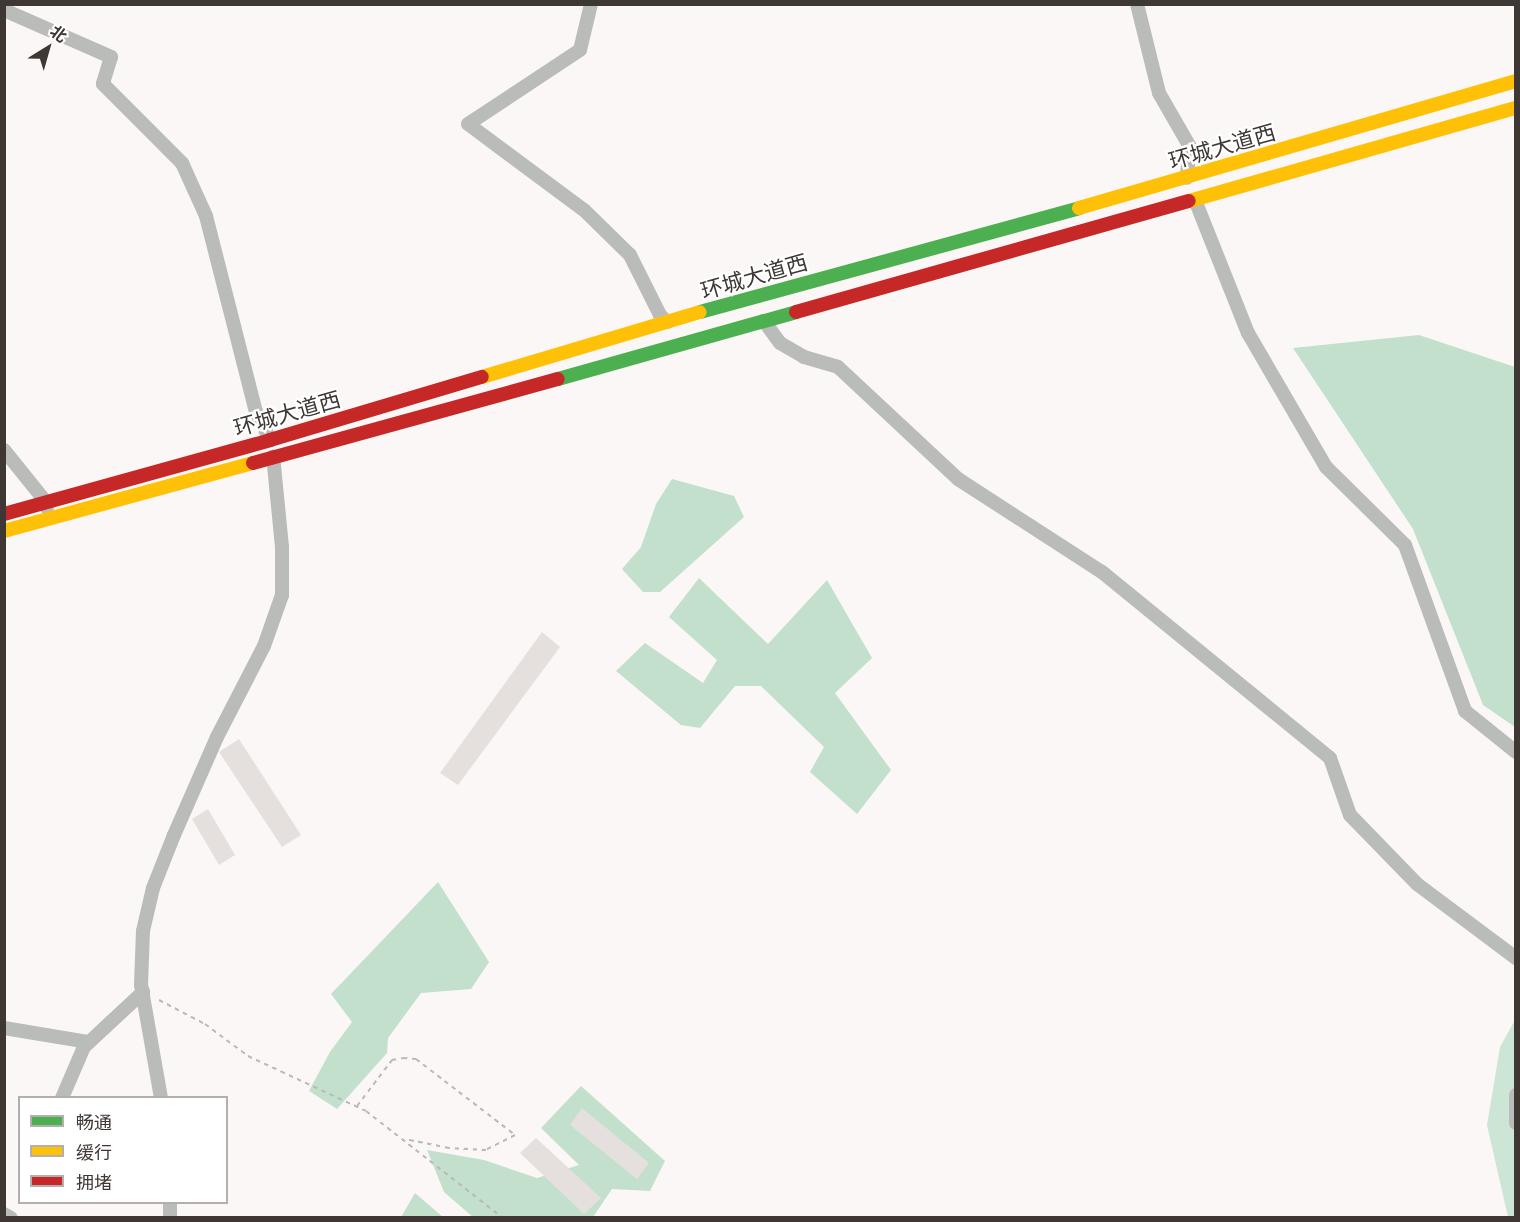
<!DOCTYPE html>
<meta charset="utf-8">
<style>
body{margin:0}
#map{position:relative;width:1520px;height:1222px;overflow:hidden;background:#fbf7f6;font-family:Commissioner,"Noto Sans SC",sans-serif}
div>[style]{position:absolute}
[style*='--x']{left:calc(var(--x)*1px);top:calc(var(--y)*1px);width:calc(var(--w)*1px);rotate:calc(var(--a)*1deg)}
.green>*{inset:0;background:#cde5d4}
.forest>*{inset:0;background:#c2e0cc}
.building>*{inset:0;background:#e5e0de}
.path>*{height:2px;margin-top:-1px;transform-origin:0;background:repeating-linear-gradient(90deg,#bab9b8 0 4.5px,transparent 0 9px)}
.street>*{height:14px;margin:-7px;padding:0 7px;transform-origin:7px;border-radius:7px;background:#babcb9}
.fast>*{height:14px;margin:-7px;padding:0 7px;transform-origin:7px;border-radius:7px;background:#4caf50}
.slow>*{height:14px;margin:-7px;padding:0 7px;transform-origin:7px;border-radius:7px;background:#ffc107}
.jam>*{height:14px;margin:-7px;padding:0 7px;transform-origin:7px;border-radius:7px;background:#c62828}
span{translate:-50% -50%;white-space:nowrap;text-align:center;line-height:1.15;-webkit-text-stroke:4.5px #fff;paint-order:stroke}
.street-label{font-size:22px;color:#3e3734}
.frame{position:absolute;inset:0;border:6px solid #3e3734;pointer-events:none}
.legend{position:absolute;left:18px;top:1096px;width:210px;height:108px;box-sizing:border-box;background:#fff;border:2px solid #b2afae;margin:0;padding:8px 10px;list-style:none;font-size:18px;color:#3e3734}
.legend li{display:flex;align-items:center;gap:12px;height:30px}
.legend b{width:30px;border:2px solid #b2afae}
.north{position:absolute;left:18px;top:18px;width:60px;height:60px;-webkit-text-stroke:4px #fff;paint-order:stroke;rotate:37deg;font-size:16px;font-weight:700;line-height:24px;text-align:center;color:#3e3734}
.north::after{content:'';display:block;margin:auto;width:21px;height:27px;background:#3e3734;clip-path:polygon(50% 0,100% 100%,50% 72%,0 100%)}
</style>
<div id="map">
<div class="green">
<i style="clip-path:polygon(1515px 1020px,1515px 1217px,1508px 1217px,1487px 1125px,1500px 1047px)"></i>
</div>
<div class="forest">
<i style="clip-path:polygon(1419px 335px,1515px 367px,1515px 727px,1483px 705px,1413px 529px,1293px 348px)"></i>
<i style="clip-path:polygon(672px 479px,734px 496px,744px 517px,660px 592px,643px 592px,622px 569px,641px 547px,656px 504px)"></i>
<i style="clip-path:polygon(699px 578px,768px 644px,827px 580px,872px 658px,835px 693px,891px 770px,857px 814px,810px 772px,824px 747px,761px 686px,735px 686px,700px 728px,681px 725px,616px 671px,645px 643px,703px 683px,717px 660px,669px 617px)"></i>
<i style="clip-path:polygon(438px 882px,489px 962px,471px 989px,421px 993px,388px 1038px,387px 1053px,337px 1109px,309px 1091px,330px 1052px,352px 1022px,331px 994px)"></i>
<i style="clip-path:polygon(581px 1086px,665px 1161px,650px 1191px,612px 1189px,593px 1217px,474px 1218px,444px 1192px,427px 1150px,484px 1160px,537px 1178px,579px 1165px,541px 1128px)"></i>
<i style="clip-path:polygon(415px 1193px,443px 1217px,401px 1217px)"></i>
</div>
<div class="building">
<i style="clip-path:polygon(542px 632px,560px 647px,458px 785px,440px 773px)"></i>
<i style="clip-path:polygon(239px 739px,301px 835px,282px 847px,219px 752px)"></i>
<i style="clip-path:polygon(208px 809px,235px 855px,219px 865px,192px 819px)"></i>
<i style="clip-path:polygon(582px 1108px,649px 1163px,637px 1179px,570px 1125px)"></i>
<i style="clip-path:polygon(536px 1138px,601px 1198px,584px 1214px,520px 1153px)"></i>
</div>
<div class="path">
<i style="--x:159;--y:1000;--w:52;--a:27.6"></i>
<i style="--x:205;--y:1024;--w:54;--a:36.7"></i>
<i style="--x:248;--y:1056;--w:130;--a:25"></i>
<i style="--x:366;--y:1111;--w:174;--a:38"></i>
<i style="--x:357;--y:1106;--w:58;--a:-52.7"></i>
<i style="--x:392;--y:1060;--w:11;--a:-10"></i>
<i style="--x:403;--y:1058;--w:13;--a:4"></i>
<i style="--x:416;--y:1059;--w:125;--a:37.5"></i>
<i style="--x:515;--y:1135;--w:33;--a:153"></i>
<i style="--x:486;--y:1150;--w:37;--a:-177"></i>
<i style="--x:449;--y:1148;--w:45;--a:-168.4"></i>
</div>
<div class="street">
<i style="--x:591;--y:4;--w:47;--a:103.4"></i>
<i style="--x:580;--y:50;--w:134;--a:146.5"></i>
<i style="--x:468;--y:124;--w:144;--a:36.6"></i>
<i style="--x:584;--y:210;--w:64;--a:44.4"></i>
<i style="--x:630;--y:255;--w:67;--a:63.4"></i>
<i style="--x:660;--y:315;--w:10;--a:45"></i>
<i style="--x:1137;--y:4;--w:92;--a:76.1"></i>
<i style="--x:1159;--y:93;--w:62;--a:60.1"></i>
<i style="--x:1190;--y:147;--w:31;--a:96"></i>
<i style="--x:4;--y:10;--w:117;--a:23.7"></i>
<i style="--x:111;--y:57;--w:28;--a:107"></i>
<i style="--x:103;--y:84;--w:112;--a:45"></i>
<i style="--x:182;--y:163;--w:58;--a:65.6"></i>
<i style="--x:206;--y:216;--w:202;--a:75.7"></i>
<i style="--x:256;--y:412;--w:31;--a:63"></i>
<i style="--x:1195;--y:200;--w:143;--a:68.3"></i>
<i style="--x:1248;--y:333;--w:155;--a:59.8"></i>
<i style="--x:1326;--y:467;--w:111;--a:44.6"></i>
<i style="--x:1405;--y:545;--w:177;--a:70.1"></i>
<i style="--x:1465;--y:711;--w:65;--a:38.8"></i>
<i style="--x:764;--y:321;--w:27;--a:54"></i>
<i style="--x:780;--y:343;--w:28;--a:30"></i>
<i style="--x:804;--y:357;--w:35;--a:16"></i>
<i style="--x:838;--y:367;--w:164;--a:43"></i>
<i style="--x:958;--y:479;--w:171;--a:32.9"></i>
<i style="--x:1102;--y:572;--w:294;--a:39.2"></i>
<i style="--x:1330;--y:758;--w:60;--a:70.7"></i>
<i style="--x:1350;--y:815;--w:96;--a:45.8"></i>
<i style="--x:1417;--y:884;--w:124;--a:36.8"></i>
<i style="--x:4;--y:450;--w:67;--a:51.1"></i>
<i style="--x:46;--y:502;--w:6;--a:81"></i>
<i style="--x:4;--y:1028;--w:86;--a:9.4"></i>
<i style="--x:1516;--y:1095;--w:28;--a:90"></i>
<i style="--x:62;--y:1098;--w:56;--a:-66.7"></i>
<i style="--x:84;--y:1047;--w:81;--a:-43"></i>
<i style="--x:161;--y:1098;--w:115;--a:-100"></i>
<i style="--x:141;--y:985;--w:54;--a:-87.9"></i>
<i style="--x:143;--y:931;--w:44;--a:-76.9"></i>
<i style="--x:153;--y:888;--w:57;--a:-68.4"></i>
<i style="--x:174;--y:835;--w:107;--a:-66.3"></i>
<i style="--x:217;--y:737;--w:102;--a:-62.7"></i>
<i style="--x:264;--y:646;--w:54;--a:-70.6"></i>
<i style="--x:282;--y:595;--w:48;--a:-90"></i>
<i style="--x:282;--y:547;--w:91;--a:-95.6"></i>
<i style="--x:170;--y:1202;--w:16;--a:90"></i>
<i style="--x:4;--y:1214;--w:8;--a:30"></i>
</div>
<div class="fast">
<i style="--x:700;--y:312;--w:393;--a:-15.3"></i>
<i style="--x:558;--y:379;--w:247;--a:-15.7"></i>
</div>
<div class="slow">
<i style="--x:1189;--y:201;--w:340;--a:-15.9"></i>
<i style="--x:1079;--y:208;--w:455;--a:-16.2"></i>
<i style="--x:482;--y:377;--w:227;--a:-16.6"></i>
<i style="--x:4;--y:531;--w:258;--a:-15.3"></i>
</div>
<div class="jam">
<i style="--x:796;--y:312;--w:408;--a:-15.8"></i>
<i style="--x:253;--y:463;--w:316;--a:-15.4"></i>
<i style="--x:4;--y:514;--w:276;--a:-15.5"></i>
<i style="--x:270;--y:440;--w:221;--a:-16.6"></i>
</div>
<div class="street-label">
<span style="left:1222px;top:146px;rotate:-16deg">环城大道西</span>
<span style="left:754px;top:276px;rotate:-16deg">环城大道西</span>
<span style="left:287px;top:413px;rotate:-16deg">环城大道西</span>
</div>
<div class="frame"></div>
<ul class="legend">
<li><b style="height:8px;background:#4caf50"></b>畅通</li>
<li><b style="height:8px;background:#ffc107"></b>缓行</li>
<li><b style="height:8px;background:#c62828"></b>拥堵</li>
</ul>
<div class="north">北</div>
</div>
